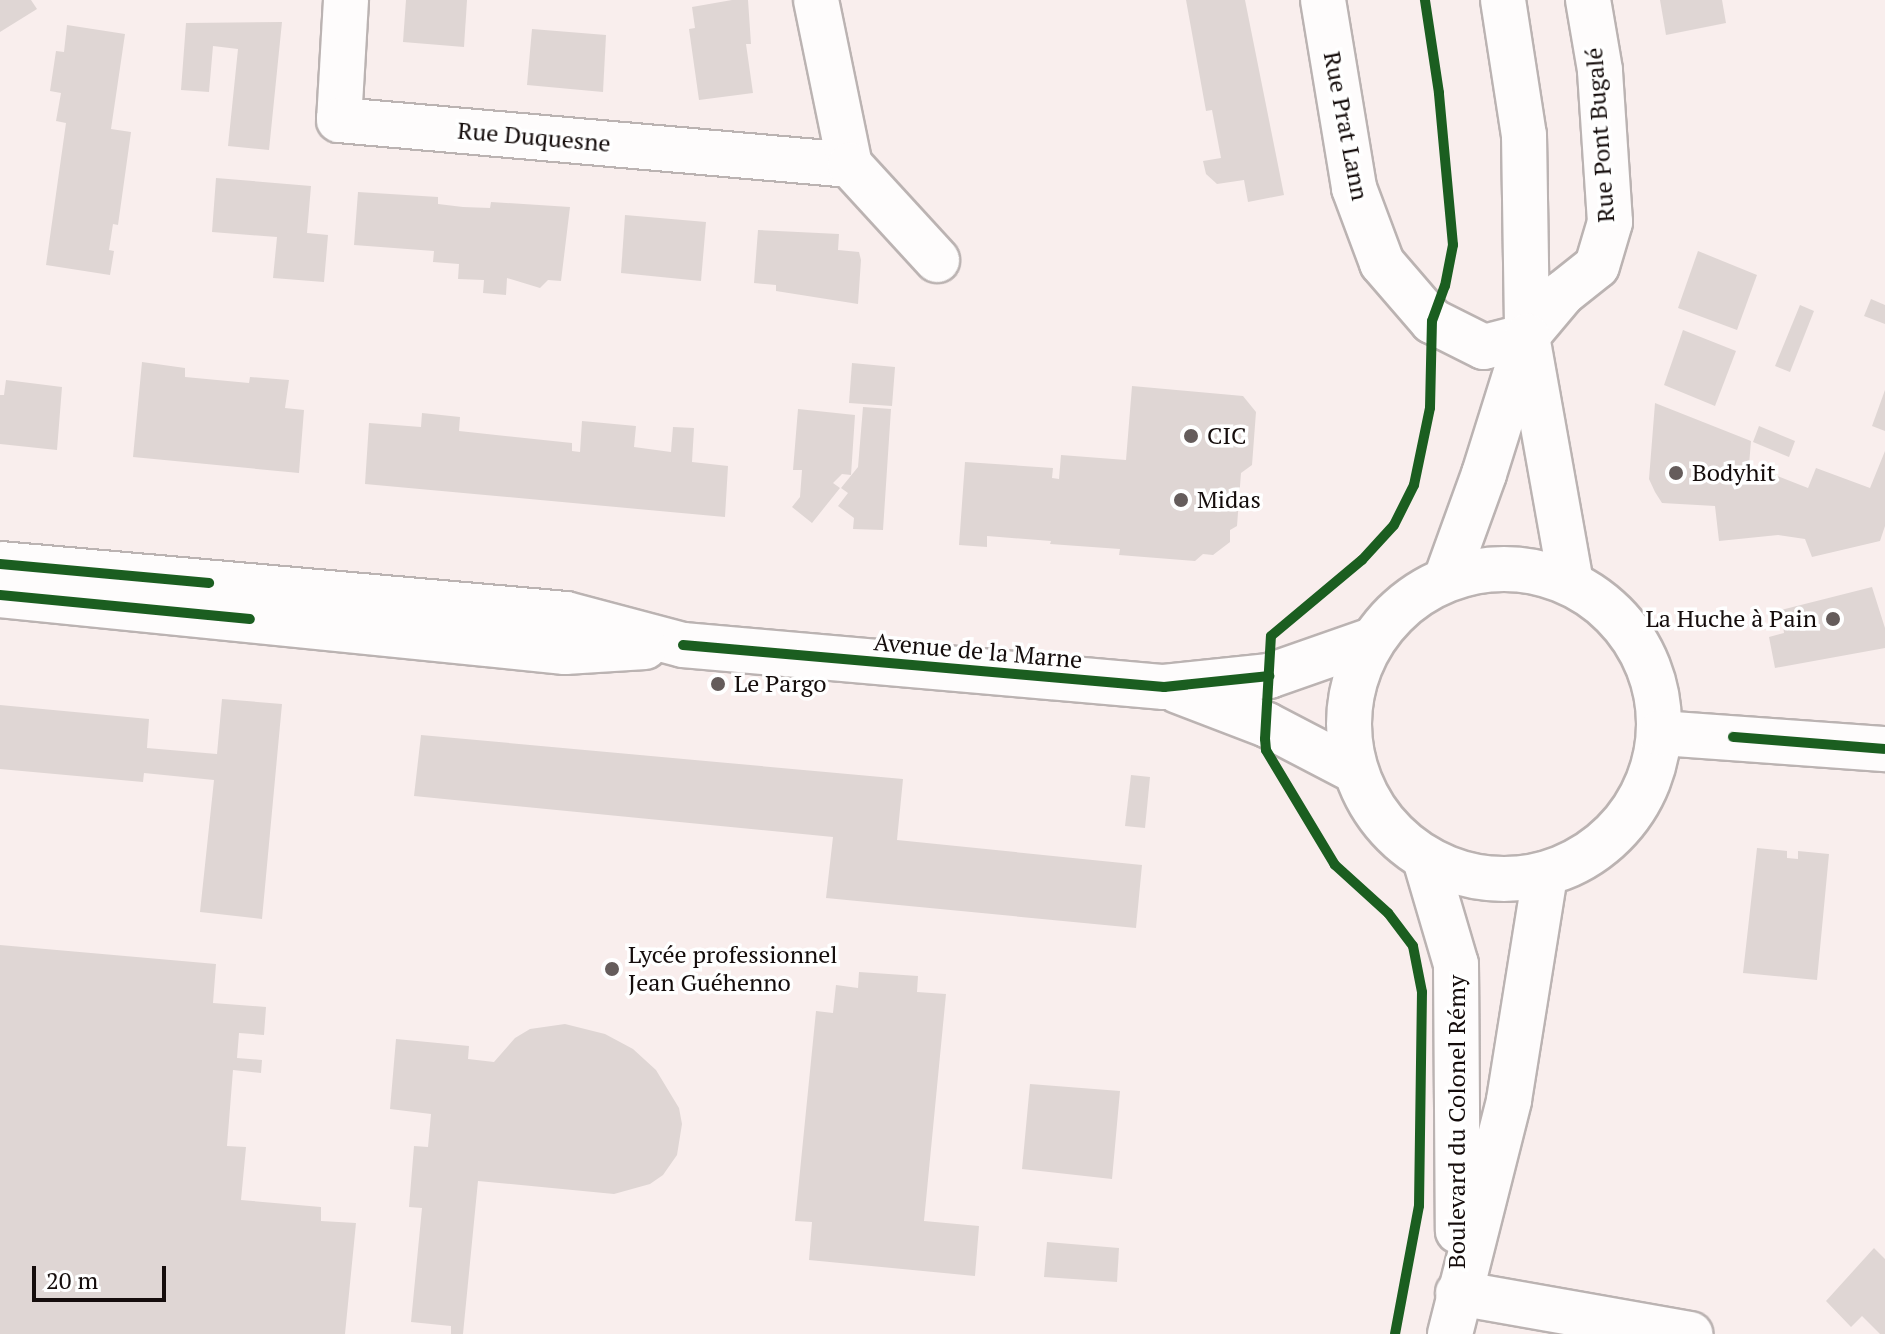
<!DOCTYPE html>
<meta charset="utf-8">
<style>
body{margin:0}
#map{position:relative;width:1885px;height:1334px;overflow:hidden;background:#f9eeed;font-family:"PT Serif",serif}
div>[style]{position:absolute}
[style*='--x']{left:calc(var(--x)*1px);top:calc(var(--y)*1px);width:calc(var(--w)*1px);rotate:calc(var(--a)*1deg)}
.building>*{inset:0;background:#dfd6d4}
.roads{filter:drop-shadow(2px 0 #bbb3b2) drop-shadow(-2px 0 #bbb3b2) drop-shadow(0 2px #bbb3b2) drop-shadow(0 -2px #bbb3b2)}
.minor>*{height:44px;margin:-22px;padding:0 22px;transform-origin:22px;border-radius:22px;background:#fefcfc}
.major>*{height:44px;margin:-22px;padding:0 22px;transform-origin:22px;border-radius:22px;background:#fefcfc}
.major>.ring{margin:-22px;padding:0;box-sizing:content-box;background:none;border:44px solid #fefcfc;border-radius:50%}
.cycleway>*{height:10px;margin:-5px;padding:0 5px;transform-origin:5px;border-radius:5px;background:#1b5e20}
.dots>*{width:22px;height:22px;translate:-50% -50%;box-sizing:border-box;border:4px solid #fff;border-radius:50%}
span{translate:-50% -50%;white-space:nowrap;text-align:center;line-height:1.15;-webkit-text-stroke:7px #fff;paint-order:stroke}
.street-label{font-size:24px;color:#150d0c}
.poi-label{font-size:24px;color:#150d0c}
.left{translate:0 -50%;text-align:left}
.right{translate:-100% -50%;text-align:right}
.scale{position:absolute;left:32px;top:1266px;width:134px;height:36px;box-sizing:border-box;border:4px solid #150d0c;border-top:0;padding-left:10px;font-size:24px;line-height:28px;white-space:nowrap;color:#150d0c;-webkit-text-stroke:6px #fff;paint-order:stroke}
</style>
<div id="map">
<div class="building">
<i style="clip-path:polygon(0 0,31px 0,37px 9px,0 32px)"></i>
<i style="clip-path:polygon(406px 0,467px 0,464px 47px,403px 42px)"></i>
<i style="clip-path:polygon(732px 0,748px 0,751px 44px,746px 44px,753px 93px,699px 100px,689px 29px,695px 28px,692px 7px)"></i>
<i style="clip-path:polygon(1186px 0,1245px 0,1284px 195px,1248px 202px,1244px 180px,1217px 184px,1206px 174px,1203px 161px,1221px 158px,1212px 110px,1206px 111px)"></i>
<i style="clip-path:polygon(1660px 0,1722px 0,1726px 23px,1666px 35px)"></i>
<i style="clip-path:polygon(282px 22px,269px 150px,228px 146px,238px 49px,213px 46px,209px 92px,181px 90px,186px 23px)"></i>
<i style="clip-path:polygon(67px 25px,125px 34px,111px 129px,131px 132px,118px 225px,113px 224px,109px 250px,114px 251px,110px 275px,46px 265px,66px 123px,56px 121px,61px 93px,50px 91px,56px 51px,64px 52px)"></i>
<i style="clip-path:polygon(532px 29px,606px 35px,603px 92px,527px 85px)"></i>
<i style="clip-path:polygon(216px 178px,311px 186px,307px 233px,328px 235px,324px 282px,273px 278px,277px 237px,212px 232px)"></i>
<i style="clip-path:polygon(358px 192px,438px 197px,438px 204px,463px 207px,490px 208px,491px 202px,570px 207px,561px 281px,548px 280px,540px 288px,507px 278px,506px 295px,483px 293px,484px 280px,458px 279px,459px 264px,433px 262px,434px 251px,354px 245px)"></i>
<i style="clip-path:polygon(625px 215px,706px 222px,701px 281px,621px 273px)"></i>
<i style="clip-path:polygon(758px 230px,839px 234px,838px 250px,859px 252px,861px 260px,858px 304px,776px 291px,776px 285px,754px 283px)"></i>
<i style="clip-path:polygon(1698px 251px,1757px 275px,1737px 330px,1678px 308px)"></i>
<i style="clip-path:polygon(1871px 299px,1885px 305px,1885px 324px,1864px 316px)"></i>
<i style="clip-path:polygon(1800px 305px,1814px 311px,1790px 372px,1775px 366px)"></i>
<i style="clip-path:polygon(1683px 330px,1736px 351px,1715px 406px,1664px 385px)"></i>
<i style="clip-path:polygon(142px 362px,185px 368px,185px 377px,249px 383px,250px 377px,289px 380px,285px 408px,304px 410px,299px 473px,133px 457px)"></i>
<i style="clip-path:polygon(852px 363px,895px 367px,892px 406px,849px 403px)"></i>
<i style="clip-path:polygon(6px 380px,62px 387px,57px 450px,0 444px,0 395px,4px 395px)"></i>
<i style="clip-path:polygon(1132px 386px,1243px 396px,1256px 412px,1252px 465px,1241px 473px,1237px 526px,1230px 530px,1230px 542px,1213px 555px,1203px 554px,1195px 561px,1119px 555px,1120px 549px,1050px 544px,1051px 541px,987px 536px,987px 547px,959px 545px,965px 462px,1053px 468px,1052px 478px,1059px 479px,1061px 455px,1126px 460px)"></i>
<i style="clip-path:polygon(1885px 390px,1885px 431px,1872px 426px)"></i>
<i style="clip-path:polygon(1655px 403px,1751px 441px,1749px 465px,1808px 488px,1816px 468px,1870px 488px,1885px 451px,1885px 526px,1880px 541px,1812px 557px,1805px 539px,1778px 535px,1719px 541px,1715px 506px,1662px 503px,1655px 492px,1649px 479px)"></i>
<i style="clip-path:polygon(863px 407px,891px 409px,883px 530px,853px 529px,854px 518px,838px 506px,848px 493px,841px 488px,858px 467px)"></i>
<i style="clip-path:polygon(798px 409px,855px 415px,851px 475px,842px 474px,833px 483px,840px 488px,812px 523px,792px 507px,800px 497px,802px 470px,793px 470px)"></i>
<i style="clip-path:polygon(422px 413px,460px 417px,459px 431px,572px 443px,572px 451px,580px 452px,582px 421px,636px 426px,634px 447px,671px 452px,673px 427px,694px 428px,692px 462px,728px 466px,725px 517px,365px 484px,369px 423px,421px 427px)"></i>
<i style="clip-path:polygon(1759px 426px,1795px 441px,1789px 457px,1753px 442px)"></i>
<i style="clip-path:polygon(1872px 587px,1885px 628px,1885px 648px,1775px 668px,1769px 637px,1784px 633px,1781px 610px)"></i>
<i style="clip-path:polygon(222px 699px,282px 704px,262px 919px,200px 912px,214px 780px,144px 773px,143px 782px,0 769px,0 705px,149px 719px,147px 748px,217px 754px)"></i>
<i style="clip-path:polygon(421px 735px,903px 779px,897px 840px,1142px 865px,1136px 928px,826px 898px,833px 837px,414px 796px)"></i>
<i style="clip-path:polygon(1131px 775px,1150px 777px,1145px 828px,1125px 826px)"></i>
<i style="clip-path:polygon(1757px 848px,1787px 851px,1787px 858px,1798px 859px,1798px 851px,1829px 854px,1817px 980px,1743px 973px)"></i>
<i style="clip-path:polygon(0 945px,216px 964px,213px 1003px,266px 1007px,264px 1035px,239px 1033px,237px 1058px,262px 1060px,261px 1073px,233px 1070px,227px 1146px,246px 1147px,241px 1200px,321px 1207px,321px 1221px,356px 1223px,345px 1334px,0 1334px)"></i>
<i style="clip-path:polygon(859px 972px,918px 976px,917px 992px,946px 994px,924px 1221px,979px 1226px,975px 1276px,809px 1260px,812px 1222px,795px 1221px,816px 1011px,833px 1013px,836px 985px,858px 988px)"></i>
<i style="clip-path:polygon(565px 1024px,605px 1034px,633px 1049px,656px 1070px,679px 1108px,682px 1124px,677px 1155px,663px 1175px,650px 1184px,614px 1194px,478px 1181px,463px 1334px,451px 1334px,451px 1326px,411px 1322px,422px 1208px,409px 1207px,414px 1146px,428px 1147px,431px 1114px,390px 1109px,396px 1039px,469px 1046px,468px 1059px,494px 1062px,515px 1038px,530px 1029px)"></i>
<i style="clip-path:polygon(1030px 1084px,1120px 1091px,1112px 1179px,1022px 1169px)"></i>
<i style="clip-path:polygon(1047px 1242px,1119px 1248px,1117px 1282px,1044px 1277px)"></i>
<i style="clip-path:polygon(1874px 1248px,1885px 1259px,1885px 1334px,1880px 1334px,1862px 1316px,1851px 1327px,1826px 1301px)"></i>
</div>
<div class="roads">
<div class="minor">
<i style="--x:346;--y:0;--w:120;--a:93.3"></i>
<i style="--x:339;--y:120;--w:513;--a:5.03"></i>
<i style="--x:816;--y:0;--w:168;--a:78.4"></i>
<i style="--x:850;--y:165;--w:129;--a:47.5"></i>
<i style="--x:1323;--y:0;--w:191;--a:80.6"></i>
<i style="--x:1354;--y:188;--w:80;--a:69.5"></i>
<i style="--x:1382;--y:263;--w:77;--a:49.2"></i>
<i style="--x:1432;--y:321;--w:58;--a:26.6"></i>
<i style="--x:1484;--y:347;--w:44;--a:-14.3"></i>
<i style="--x:1527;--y:336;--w:56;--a:-50.1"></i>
<i style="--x:1563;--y:293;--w:43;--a:-38.5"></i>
<i style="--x:1597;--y:266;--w:46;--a:-73.5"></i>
<i style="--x:1610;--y:222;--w:152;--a:-93.8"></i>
<i style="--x:1600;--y:70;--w:71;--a:-99.7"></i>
<i style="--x:1458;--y:1293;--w:236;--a:10"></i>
</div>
<div class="major">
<i style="--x:1503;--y:0;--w:137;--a:81.2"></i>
<i style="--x:1524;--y:135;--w:201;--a:89.1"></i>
<i style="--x:1527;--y:336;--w:251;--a:79.9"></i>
<i style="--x:0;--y:564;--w:568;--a:5.05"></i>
<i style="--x:566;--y:614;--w:121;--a:14.8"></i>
<i style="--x:683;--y:645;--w:483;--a:5"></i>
<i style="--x:1164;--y:687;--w:106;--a:-6"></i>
<i style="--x:1269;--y:676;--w:109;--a:-19.3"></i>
<i class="ring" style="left:1349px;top:569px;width:266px;height:266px"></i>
<i style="--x:1446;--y:579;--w:112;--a:-70.1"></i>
<i style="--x:1484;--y:474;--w:134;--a:-72.6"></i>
<i style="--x:0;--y:595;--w:568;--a:5.76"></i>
<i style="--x:565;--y:652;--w:80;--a:-3.6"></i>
<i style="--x:1178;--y:691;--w:95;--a:20.9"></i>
<i style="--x:1267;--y:725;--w:99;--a:27.6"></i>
<i style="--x:1660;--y:733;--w:226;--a:4.1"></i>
<i style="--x:1425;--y:859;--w:109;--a:73.6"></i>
<i style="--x:1456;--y:964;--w:267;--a:89.6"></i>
<i style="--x:1450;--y:1334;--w:241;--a:-75.8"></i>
<i style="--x:1509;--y:1100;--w:229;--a:-80.9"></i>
</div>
</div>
<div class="cycleway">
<i style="--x:0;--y:564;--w:210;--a:5.2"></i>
<i style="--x:0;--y:595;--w:251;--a:5.5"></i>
<i style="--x:683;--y:645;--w:483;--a:5"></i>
<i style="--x:1164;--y:687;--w:106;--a:-6"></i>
<i style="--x:1733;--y:737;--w:152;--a:4.5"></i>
<i style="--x:1395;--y:1334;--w:130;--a:-79.4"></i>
<i style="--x:1419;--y:1206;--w:214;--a:-89.2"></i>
<i style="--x:1422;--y:992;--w:47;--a:-101.1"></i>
<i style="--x:1413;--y:946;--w:41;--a:-127.1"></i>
<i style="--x:1388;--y:913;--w:72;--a:-137.8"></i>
<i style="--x:1335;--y:865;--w:134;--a:-121"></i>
<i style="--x:1266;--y:750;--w:11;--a:-95"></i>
<i style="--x:1265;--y:739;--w:103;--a:-86.7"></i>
<i style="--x:1271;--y:636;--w:119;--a:-39.9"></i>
<i style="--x:1362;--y:560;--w:47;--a:-47.6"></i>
<i style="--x:1394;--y:525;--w:45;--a:-63.4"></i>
<i style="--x:1414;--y:485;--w:79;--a:-78.3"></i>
<i style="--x:1430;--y:408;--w:87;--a:-88.7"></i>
<i style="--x:1432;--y:321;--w:37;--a:-70"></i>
<i style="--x:1445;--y:286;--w:42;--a:-79"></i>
<i style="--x:1453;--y:245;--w:153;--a:-95.3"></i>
<i style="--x:1439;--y:93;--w:94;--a:-98.6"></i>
</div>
<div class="dots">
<i style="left:1191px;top:436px;background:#655c5b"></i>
<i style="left:1676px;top:473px;background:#655c5b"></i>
<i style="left:1181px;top:500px;background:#655c5b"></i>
<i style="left:1833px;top:619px;background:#655c5b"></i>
<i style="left:718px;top:684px;background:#655c5b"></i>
<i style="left:612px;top:969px;background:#655c5b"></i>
</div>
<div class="street-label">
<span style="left:1346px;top:126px;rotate:79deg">Rue Prat Lann</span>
<span style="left:1600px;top:135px;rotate:-94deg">Rue Pont Bugalé</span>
<span style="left:534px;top:137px;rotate:5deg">Rue Duquesne</span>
<span style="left:978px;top:651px;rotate:5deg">Avenue de la Marne</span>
<span style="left:1457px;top:1122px;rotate:-90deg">Boulevard du Colonel Rémy</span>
</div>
<div class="poi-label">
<span class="left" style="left:1207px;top:436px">CIC</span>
<span class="left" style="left:1692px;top:473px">Bodyhit</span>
<span class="left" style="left:1197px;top:500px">Midas</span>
<span class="right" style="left:1817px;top:619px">La Huche à Pain</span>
<span class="left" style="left:734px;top:684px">Le Pargo</span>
<span class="left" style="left:628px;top:969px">Lycée professionnel<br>Jean Guéhenno</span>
</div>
<div class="scale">20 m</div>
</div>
